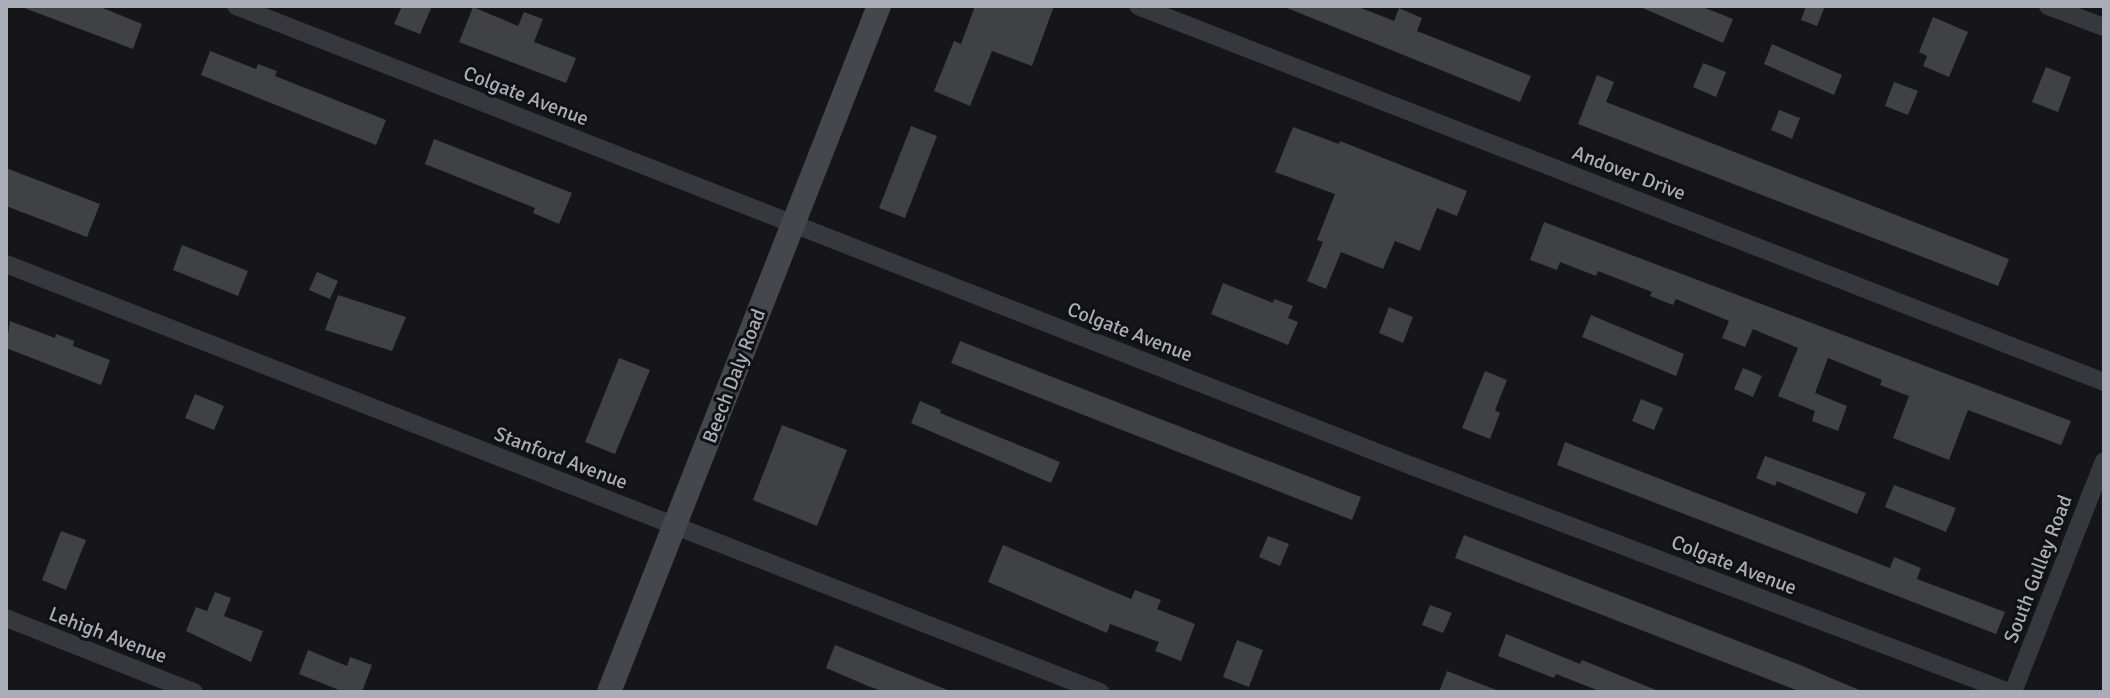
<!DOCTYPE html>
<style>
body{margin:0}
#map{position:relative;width:2110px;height:698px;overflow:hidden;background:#161618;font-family:Signika,sans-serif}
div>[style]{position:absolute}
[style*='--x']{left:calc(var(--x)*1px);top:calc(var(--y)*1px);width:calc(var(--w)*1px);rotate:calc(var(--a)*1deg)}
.building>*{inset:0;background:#404145}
.street>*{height:18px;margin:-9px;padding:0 9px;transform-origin:9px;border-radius:9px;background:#37383d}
.secondary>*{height:24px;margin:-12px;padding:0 12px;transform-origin:12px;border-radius:12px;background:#45474d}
span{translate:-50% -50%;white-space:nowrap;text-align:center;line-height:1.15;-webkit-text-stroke:6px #111113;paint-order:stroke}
.street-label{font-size:20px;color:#a8adb8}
.frame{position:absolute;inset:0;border:8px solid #a8adb8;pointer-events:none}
</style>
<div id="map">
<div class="building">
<i style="clip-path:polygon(19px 6px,98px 6px,142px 24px,133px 49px)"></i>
<i style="clip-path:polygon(402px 6px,432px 6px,420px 34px,394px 24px)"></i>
<i style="clip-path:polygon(975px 6px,1054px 6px,1032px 66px,992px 51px,970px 106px,934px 91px,954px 41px,961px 44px)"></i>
<i style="clip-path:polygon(1282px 6px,1356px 6px,1394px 21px,1399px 8px,1422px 18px,1417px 31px,1531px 76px,1520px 102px)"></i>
<i style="clip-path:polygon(1638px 6px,1700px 6px,1733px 19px,1723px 43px)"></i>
<i style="clip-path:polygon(1806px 6px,1825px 6px,1817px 26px,1801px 20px)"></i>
<i style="clip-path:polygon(473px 7px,518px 26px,524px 12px,543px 19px,534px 42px,576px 58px,566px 83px,459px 42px)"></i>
<i style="clip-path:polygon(1933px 17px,1968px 32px,1949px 77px,1923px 66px,1927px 56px,1919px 52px)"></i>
<i style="clip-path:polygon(1772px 44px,1842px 75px,1834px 95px,1764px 64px)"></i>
<i style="clip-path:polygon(210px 51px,256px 69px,258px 64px,277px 71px,275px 76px,386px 120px,376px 145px,201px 75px)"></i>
<i style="clip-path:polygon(1703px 63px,1726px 72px,1716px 97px,1693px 87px)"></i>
<i style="clip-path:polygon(2046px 67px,2071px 77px,2058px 112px,2032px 102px)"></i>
<i style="clip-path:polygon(1597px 75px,1614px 82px,1606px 102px,2009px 259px,1998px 286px,1578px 124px)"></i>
<i style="clip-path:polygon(1894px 82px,1918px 91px,1908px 115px,1885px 106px)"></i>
<i style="clip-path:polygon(1779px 110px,1800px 118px,1792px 139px,1771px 130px)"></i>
<i style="clip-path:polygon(911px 126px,937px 136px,905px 218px,879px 208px)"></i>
<i style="clip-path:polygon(1293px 127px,1339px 144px,1340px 141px,1467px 191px,1457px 216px,1437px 208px,1420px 251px,1395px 241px,1383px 269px,1341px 252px,1326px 289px,1307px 281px,1323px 242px,1317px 240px,1335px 194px,1275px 172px)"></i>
<i style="clip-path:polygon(434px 139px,572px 193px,559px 224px,533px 213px,535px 208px,425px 164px)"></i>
<i style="clip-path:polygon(6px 168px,100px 204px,87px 237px,6px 206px)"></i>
<i style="clip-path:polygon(1544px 222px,2071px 421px,2061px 445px,1968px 410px,1949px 460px,1893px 438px,1909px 396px,1880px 385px,1882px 380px,1828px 358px,1815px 393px,1847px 406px,1838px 431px,1812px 421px,1815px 411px,1778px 396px,1798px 348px,1753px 329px,1745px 347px,1722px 338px,1729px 321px,1676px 299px,1673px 305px,1650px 296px,1652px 292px,1598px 271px,1596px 276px,1560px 262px,1557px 270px,1530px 260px)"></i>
<i style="clip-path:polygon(182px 245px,248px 271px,238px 296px,173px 270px)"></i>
<i style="clip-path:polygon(317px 272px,338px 281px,330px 299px,309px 290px)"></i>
<i style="clip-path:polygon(1223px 283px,1273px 303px,1274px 299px,1293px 306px,1288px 318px,1298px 322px,1288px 345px,1211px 314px)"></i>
<i style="clip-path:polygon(338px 295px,406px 317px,392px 351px,325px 330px)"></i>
<i style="clip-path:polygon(1389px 307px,1413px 317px,1403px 343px,1379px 333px)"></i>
<i style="clip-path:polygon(1591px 315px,1684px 354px,1676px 376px,1582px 337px)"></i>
<i style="clip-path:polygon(10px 321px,55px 338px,56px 334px,74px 341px,73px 346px,110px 360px,101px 385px,6px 348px)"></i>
<i style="clip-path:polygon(960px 341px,1361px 497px,1352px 520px,951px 363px)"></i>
<i style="clip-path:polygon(619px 358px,650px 370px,615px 454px,585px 442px)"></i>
<i style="clip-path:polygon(1743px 368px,1762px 376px,1753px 397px,1734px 389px)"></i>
<i style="clip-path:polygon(1485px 371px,1507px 380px,1495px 410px,1500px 413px,1490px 439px,1462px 428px)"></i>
<i style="clip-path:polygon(195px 394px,224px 406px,214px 430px,185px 418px)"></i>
<i style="clip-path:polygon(1641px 399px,1663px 408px,1654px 430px,1632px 421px)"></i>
<i style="clip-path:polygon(920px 401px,941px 410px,940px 413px,1060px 462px,1051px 483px,911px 423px)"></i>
<i style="clip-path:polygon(782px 425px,847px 450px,817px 526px,753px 500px)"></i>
<i style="clip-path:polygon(1565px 442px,1890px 568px,1894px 557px,1921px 568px,1917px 579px,2005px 612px,1996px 634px,1557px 465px)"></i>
<i style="clip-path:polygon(1765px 456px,1866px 493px,1857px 514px,1777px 481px,1775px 486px,1756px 478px)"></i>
<i style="clip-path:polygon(1894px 485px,1956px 508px,1946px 532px,1885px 507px)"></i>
<i style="clip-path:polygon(61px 531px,86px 540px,66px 590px,42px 580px)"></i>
<i style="clip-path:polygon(1464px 535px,1800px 665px,1864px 692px,1801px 692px,1455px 558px)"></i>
<i style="clip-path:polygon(1268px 536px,1289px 544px,1280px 566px,1259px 557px)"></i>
<i style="clip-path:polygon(1003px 545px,1131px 599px,1135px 590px,1161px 600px,1157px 609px,1195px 624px,1181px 661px,1155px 651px,1159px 642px,1110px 624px,1107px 633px,988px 582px)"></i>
<i style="clip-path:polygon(215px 592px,231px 598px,224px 616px,263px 631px,251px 662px,186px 631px,196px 607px,207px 611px)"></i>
<i style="clip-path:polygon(1430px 605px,1452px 613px,1443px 633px,1422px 625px)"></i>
<i style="clip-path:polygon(1506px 634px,1580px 664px,1582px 660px,1661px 692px,1602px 692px,1556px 674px,1554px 678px,1498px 656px)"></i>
<i style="clip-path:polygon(1237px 640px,1263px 650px,1249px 687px,1223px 677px)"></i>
<i style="clip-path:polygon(835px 645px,950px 691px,950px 692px,884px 692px,868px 686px,826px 668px)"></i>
<i style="clip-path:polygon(308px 650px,347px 666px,350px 657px,372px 665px,362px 692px,344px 692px,299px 674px)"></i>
<i style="clip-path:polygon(1447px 671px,1499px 691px,1498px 692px,1439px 692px)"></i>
</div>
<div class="street">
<i style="--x:236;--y:6;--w:1263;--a:21.36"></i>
<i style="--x:1412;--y:466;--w:638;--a:20.73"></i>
<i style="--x:1138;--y:6;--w:1037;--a:21.27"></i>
<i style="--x:2048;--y:6;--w:60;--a:20.6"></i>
<i style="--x:6;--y:264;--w:1175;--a:21.37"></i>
<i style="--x:6;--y:618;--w:202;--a:21.5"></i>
<i style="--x:2013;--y:692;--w:248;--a:-68.5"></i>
</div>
<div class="secondary">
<i style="--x:609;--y:692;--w:737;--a:-68.52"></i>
</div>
<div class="street-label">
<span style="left:526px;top:96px;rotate:21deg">Colgate Avenue</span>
<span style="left:1629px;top:173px;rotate:21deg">Andover Drive</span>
<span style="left:1130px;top:332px;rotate:21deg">Colgate Avenue</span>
<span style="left:734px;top:376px;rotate:-69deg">Beech Daly Road</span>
<span style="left:561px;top:458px;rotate:21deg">Stanford Avenue</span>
<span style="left:1734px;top:565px;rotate:21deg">Colgate Avenue</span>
<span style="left:2038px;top:569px;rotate:-69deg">South Gulley Road</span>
<span style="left:108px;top:635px;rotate:21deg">Lehigh Avenue</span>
</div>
<div class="frame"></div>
</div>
